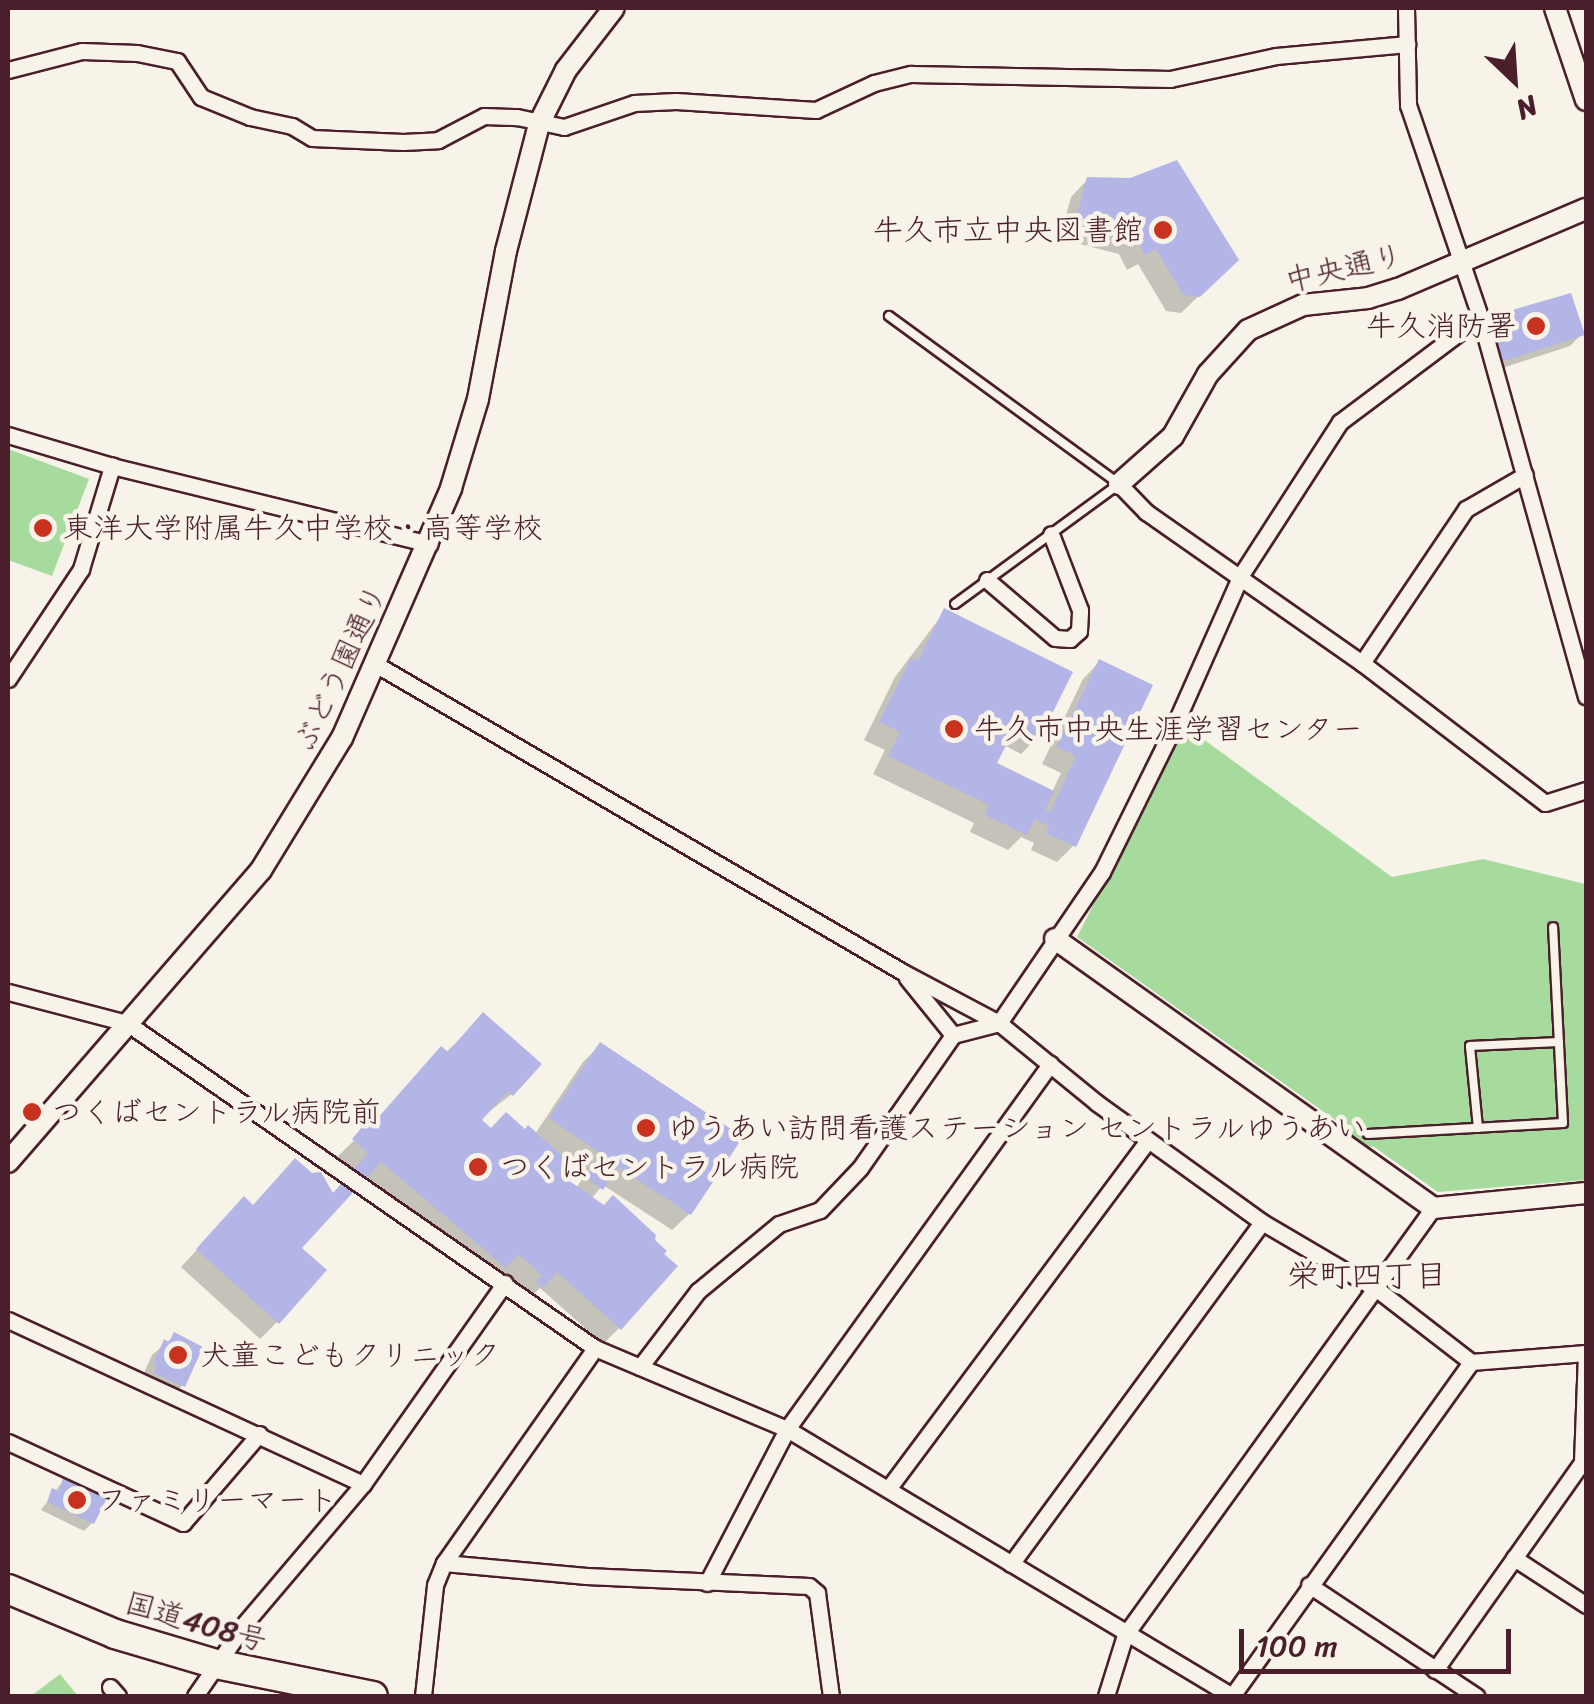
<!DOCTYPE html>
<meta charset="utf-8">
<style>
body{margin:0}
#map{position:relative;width:1594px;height:1704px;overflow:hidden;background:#f7f3e8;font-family:Sriracha,"Klee One",sans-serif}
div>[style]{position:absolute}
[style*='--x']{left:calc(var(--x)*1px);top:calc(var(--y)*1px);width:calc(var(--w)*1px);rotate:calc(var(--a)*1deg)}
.green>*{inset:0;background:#a7db9e}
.shadow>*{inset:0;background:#0003}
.building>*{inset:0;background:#b2b5e6}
.roads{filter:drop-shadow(2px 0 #4a1f2b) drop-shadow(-2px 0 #4a1f2b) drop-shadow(0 2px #4a1f2b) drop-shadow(0 -2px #4a1f2b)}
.lane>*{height:8px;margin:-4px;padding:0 4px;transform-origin:4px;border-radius:4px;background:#f7f3e8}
.street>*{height:15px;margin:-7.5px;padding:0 7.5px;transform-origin:7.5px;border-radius:7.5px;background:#f7f3e8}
.secondary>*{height:20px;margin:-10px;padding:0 10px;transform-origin:10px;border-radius:10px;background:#f7f3e8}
.highway>*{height:28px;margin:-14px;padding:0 14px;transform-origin:14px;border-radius:14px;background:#f7f3e8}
.dots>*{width:28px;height:28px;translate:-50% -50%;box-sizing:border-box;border:5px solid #f7f3e8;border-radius:50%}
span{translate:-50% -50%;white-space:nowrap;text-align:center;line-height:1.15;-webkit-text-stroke:9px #f7f3e8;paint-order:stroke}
.poi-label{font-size:30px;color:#4a1f2b}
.right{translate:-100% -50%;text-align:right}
.left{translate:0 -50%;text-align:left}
.street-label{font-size:30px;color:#4a1f2b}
.neighbourhood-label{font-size:32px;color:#4a1f2b}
.frame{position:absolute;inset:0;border:10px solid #4a1f2b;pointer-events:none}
.north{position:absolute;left:1464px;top:30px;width:100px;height:100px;-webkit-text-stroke:8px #f7f3e8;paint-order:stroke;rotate:155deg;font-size:28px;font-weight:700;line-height:40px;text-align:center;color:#4a1f2b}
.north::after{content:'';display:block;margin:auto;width:35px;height:45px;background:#4a1f2b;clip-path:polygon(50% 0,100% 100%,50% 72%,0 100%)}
.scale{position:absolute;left:1239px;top:1629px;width:272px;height:45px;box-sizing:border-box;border:5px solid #4a1f2b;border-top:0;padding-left:12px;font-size:30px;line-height:35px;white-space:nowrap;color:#4a1f2b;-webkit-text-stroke:8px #f7f3e8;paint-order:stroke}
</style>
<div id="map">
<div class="green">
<i style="clip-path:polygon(8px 449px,89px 479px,52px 576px,8px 560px)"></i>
<i style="clip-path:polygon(1184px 725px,1392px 877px,1483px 859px,1585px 884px,1586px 1180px,1438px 1192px,1374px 1147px,1359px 1145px,1338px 1122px,1077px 937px)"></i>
<i style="clip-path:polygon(60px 1674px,78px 1696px,31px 1696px)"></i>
</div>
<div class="shadow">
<i style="clip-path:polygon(1088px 179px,1236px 260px,1181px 313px,1166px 311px,1138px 264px,1127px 270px,1119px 254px,1060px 239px,1071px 197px)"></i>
<i style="clip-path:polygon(1489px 319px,1582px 334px,1570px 346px,1490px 372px,1477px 332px)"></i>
<i style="clip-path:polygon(945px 611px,1038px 737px,1021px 754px,1004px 745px,994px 765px,1052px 792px,1061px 773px,1042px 764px,1083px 679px,1099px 662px,1074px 845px,1057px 862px,1031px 850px,1034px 843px,1021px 837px,1008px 850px,970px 832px,974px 823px,873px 774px,885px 750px,864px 740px,895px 677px)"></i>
<i style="clip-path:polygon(evenodd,467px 1032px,512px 1094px,478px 1120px,491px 1131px,535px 1134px,583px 1062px,600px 1045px,740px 1138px,689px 1214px,672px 1230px,603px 1185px,591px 1199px,619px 1328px,603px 1344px,540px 1288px,525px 1303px,527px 1293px,501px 1270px,488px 1283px,363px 1177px,299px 1248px,277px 1322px,260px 1339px,181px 1267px,228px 1216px,252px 1207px,332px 1196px,354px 1171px,337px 1157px,467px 1032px,567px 1158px,587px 1172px,576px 1188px,566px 1181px,567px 1158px)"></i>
<i style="clip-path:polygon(174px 1336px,183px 1385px,170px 1398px,143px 1375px,152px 1355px)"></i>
<i style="clip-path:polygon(63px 1481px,92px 1523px,84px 1531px,41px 1510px)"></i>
</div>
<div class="building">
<i style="clip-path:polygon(1177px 160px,1239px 260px,1200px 297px,1183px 295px,1156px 249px,1145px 255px,1136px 238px,1075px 222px,1087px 177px,1130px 178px)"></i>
<i style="clip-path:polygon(1571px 293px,1585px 335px,1503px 361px,1488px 317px)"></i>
<i style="clip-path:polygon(944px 608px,1073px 672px,1040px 738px,1016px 726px,997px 763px,1054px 791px,1045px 810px,1050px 812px,1076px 756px,1057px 747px,1099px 659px,1153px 685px,1076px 847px,1046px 833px,1049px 826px,1034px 819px,1027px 835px,985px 815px,989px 805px,888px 756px,900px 732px,879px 722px,911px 658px,918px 661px)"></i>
<i style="clip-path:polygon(483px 1012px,542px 1064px,513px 1096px,508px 1091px,482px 1120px,491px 1128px,506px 1112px,525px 1129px,528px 1125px,569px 1162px,568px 1180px,604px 1205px,613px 1195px,656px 1235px,655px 1240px,667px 1251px,664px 1254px,678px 1266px,621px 1330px,557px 1272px,543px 1288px,536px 1281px,542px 1275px,518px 1254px,506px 1268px,381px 1162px,302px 1248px,327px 1270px,279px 1324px,196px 1249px,244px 1196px,253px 1205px,295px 1158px,312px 1173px,321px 1172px,333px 1193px,368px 1153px,352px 1139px,363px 1126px,369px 1128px,441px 1046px,448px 1052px)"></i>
<i style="clip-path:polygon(600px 1042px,743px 1137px,691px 1215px,618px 1167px,603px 1190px,586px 1178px,602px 1154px,549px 1118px)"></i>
<i style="clip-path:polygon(174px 1332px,203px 1347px,185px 1387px,154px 1373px,157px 1365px,154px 1362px,164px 1339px,169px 1342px)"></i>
<i style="clip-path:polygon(63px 1478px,107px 1498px,94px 1524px,47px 1502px,52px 1488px,59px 1491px)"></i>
</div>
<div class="roads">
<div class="lane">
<i style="--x:889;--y:316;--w:285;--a:36.1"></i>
<i style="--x:1119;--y:484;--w:203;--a:143.8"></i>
<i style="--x:1478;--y:1128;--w:82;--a:-95.6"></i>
<i style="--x:1470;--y:1046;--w:89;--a:-2.6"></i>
<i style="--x:1368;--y:1134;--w:195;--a:-3.2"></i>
<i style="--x:1563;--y:1123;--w:196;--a:-92.9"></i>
</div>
<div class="street">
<i style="--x:1406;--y:8;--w:97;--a:88.8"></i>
<i style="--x:1408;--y:105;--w:224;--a:71.2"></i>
<i style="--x:1480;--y:317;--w:394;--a:74.4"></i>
<i style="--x:8;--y:70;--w:76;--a:-14.4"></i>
<i style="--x:82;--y:51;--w:55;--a:2.1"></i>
<i style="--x:137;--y:53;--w:41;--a:11.3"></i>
<i style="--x:177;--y:61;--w:43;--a:56.3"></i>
<i style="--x:201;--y:97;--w:53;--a:22.2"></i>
<i style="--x:250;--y:117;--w:43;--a:12.1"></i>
<i style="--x:292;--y:126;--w:23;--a:31"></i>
<i style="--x:312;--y:138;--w:91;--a:2.5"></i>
<i style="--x:403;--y:142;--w:35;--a:-3"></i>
<i style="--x:438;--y:140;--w:52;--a:-27.6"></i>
<i style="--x:484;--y:116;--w:33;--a:2"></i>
<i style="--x:517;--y:117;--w:48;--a:12"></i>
<i style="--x:564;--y:127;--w:74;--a:-18.9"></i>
<i style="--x:634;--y:103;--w:42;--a:-2.7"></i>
<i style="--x:676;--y:101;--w:140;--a:3.7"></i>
<i style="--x:816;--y:110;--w:64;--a:-25"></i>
<i style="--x:874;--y:83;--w:38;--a:-14"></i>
<i style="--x:911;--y:74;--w:259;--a:1.1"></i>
<i style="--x:1170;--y:79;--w:108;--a:-12.2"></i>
<i style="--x:1276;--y:56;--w:132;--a:-5.2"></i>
<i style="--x:8;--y:435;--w:109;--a:16.6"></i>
<i style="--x:112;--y:466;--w:327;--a:13.8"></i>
<i style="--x:1119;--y:484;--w:39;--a:46"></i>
<i style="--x:1146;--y:512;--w:264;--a:35"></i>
<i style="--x:1362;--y:663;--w:230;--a:37.4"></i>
<i style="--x:1545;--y:803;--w:43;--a:-17.6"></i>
<i style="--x:987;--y:580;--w:89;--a:40.5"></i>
<i style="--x:1055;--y:638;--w:15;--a:4"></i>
<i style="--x:1070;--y:639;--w:12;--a:-42"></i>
<i style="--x:1079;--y:631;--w:21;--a:-87"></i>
<i style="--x:1080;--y:610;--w:81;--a:-110.9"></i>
<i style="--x:1362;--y:663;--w:186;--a:-56"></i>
<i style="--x:1466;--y:509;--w:68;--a:-30"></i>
<i style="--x:377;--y:665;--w:607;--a:30.28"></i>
<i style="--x:901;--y:971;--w:111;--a:28"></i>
<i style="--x:999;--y:1023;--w:127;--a:39.2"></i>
<i style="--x:1097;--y:1103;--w:203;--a:35.8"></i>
<i style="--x:1262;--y:1222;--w:134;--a:30.4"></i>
<i style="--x:1378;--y:1290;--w:118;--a:37.7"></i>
<i style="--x:1471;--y:1362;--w:115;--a:-4.5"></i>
<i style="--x:8;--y:679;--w:132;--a:-56.4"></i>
<i style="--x:81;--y:569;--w:108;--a:-73.2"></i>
<i style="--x:907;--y:978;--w:73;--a:51.1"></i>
<i style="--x:953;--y:1035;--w:48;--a:-14.6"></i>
<i style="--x:999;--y:1023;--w:183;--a:-55.7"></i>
<i style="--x:1102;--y:872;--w:165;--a:-63.7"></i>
<i style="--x:1175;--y:724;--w:163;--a:-66.1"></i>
<i style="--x:1241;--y:575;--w:182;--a:-57.1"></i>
<i style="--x:1340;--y:422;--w:175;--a:-36.9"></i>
<i style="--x:8;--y:992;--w:123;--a:14.6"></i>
<i style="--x:127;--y:1023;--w:570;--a:34.78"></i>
<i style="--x:595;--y:1348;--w:208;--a:22.9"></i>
<i style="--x:787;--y:1429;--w:519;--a:30.96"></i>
<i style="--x:8;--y:1320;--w:391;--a:24.8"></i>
<i style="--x:640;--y:1367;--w:96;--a:-52.7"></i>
<i style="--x:698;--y:1291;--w:105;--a:-39.6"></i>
<i style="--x:779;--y:1224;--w:43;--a:-18.9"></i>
<i style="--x:820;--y:1210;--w:58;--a:-46.4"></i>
<i style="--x:860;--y:1168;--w:162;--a:-55"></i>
<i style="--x:8;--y:1442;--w:193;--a:24.8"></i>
<i style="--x:183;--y:1523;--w:117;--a:-49.5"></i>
<i style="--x:888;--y:1489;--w:435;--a:-53.3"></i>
<i style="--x:1514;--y:1558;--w:86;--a:33.1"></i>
<i style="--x:444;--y:1563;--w:143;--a:5.2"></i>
<i style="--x:586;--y:1576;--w:223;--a:2.6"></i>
<i style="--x:809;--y:1586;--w:11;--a:41"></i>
<i style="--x:817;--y:1593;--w:104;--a:82.3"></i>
<i style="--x:1011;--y:1564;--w:424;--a:-53.7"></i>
<i style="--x:707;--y:1583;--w:174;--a:-62.5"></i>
<i style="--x:787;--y:1429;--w:450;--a:-54.2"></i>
<i style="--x:1309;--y:1585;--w:201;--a:33.6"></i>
<i style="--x:1435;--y:1670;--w:255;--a:-54.7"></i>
<i style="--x:1582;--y:1462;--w:109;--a:-87.9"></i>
<i style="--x:110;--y:1687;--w:12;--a:48"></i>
<i style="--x:195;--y:1696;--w:90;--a:-55.4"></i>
<i style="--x:246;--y:1622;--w:181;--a:-49.7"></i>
<i style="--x:363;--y:1484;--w:246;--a:-54.8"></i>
<i style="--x:423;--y:1696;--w:112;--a:-83.8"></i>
<i style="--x:435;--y:1585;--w:24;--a:-68"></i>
<i style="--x:444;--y:1563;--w:263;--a:-54.9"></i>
<i style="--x:1106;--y:1696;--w:64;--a:-72.7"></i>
<i style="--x:1125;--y:1635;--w:526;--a:-54.2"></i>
<i style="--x:1232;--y:1696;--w:411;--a:-54.4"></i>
</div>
<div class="secondary">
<i style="--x:1555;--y:8;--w:97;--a:71.4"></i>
<i style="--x:1119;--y:484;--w:72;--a:-41.6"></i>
<i style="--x:1173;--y:436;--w:71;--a:-60.6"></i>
<i style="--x:1208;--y:374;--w:59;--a:-47.7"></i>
<i style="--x:1248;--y:330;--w:60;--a:-24.4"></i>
<i style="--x:1303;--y:305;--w:65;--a:-6.1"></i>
<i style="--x:1368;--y:298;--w:31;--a:-17"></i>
<i style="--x:1398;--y:289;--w:204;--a:-23.1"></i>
<i style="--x:1055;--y:939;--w:464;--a:35.4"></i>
<i style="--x:1433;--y:1208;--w:154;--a:-5.6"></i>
<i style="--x:8;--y:1162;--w:386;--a:-49.1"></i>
<i style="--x:261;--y:870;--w:155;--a:-58.5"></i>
<i style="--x:342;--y:738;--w:273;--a:-66.4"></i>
<i style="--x:451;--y:488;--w:93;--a:-73.1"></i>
<i style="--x:478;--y:399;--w:151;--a:-79.3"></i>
<i style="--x:506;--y:251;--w:131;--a:-75.4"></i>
<i style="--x:539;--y:124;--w:60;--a:-63.4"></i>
<i style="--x:566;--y:70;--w:78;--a:-52.3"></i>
</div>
<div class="highway">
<i style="--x:8;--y:1589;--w:116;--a:22.8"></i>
<i style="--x:115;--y:1634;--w:105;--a:16.5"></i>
<i style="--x:216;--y:1664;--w:160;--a:11.5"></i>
</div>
</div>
<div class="dots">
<i style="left:1163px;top:230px;background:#c8321e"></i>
<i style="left:1536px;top:326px;background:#c8321e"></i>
<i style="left:43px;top:528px;background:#c8321e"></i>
<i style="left:954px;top:729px;background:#c8321e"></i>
<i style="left:32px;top:1112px;background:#c8321e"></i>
<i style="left:646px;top:1128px;background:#c8321e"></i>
<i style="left:478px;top:1167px;background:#c8321e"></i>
<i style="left:178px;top:1355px;background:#c8321e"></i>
<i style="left:77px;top:1500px;background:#c8321e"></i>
</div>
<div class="poi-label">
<span class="right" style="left:1143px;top:230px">牛久市立中央図書館</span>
<span class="right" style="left:1516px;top:326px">牛久消防署</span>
<span class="left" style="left:63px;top:528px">東洋大学附属牛久中学校・高等学校</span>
<span class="left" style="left:974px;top:729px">牛久市中央生涯学習センター</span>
<span class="left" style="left:52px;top:1112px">つくばセントラル病院前</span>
<span class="left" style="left:668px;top:1128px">ゆうあい訪問看護ステーション セントラルゆうあい</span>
<span class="left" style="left:500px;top:1167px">つくばセントラル病院</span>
<span class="left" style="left:200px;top:1355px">犬童こどもクリニック</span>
<span class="left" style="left:97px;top:1500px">ファミリーマート</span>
</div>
<div class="street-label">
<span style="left:1344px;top:268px;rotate:-13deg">中央通り</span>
<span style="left:340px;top:668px;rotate:-65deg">ぶどう園通り</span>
<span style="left:196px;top:1622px;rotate:16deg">国道408号</span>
</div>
<div class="neighbourhood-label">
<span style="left:1367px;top:1276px">栄町四丁目</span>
</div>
<div class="frame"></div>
<div class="north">N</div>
<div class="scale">100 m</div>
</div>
